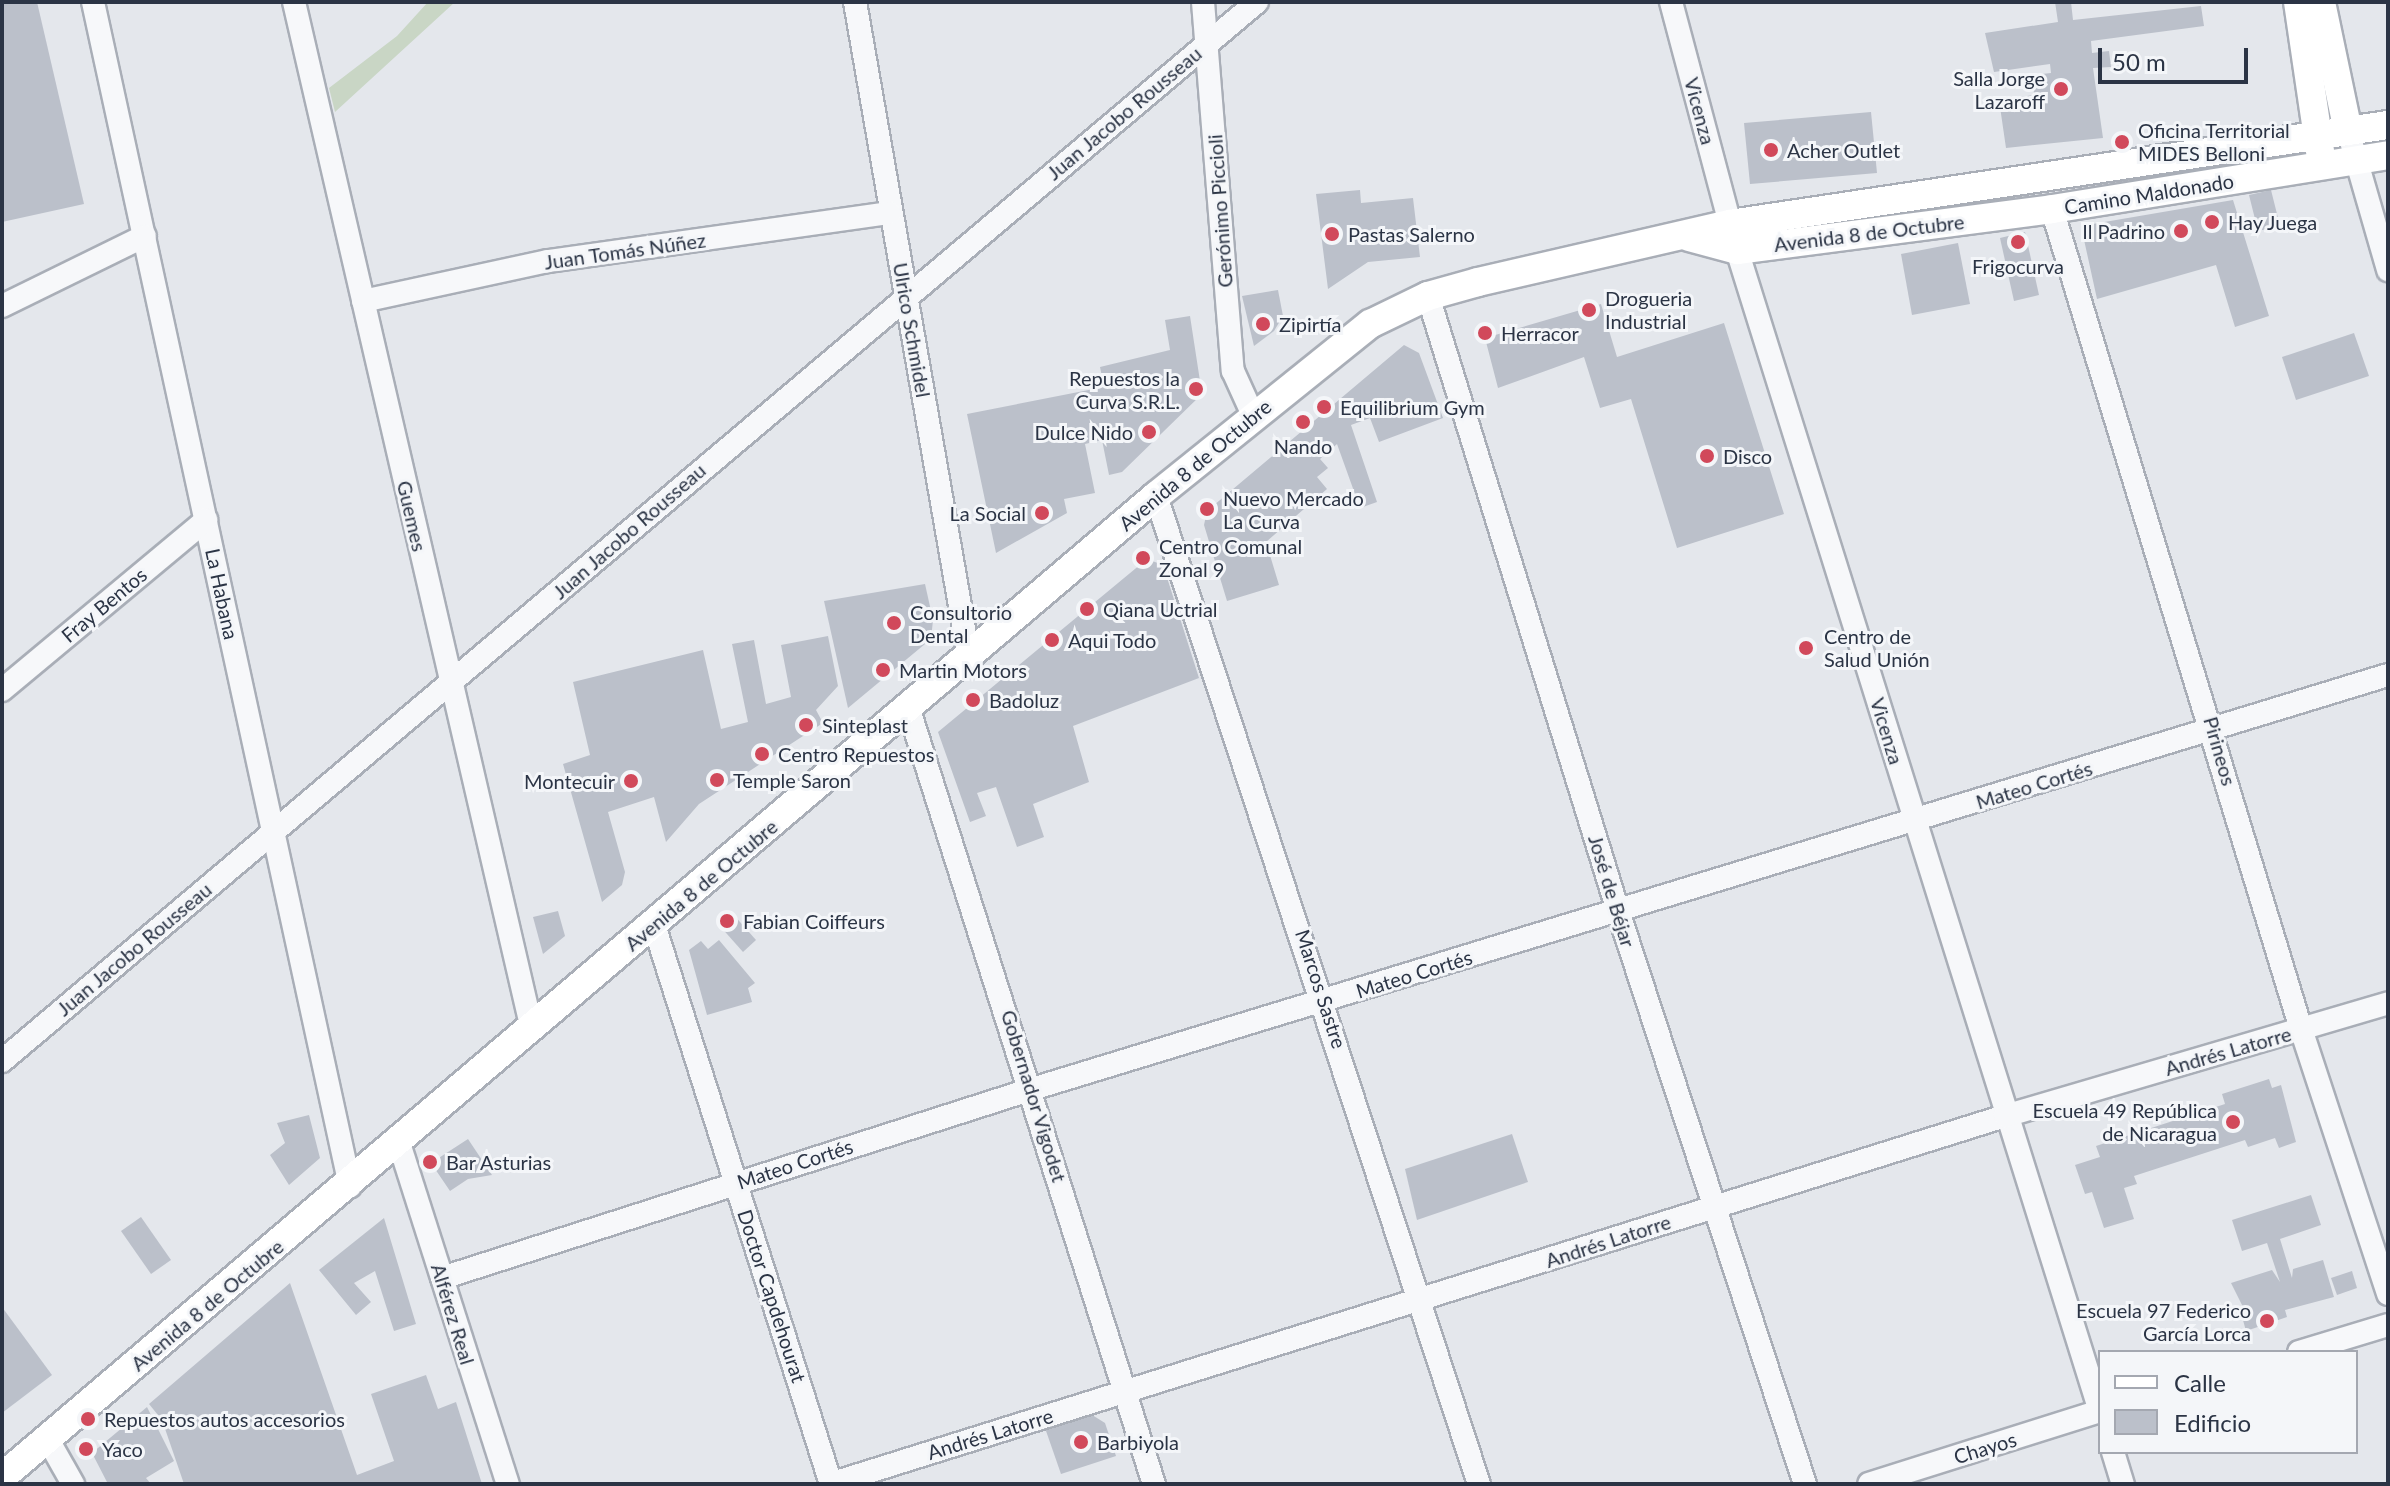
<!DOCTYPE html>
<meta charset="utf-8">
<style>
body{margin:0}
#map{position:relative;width:2390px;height:1486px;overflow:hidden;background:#e4e7ec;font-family:Lato,sans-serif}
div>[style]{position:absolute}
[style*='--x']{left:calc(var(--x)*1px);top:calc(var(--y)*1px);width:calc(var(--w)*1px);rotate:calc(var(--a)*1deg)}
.green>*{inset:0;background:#c9d6c5}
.building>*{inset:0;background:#bbc0ca}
.roads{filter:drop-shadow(2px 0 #a9aeb7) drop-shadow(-2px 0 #a9aeb7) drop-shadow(0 2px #a9aeb7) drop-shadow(0 -2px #a9aeb7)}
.minor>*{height:22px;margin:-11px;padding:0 11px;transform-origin:11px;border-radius:11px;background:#f7f8fa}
.major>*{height:28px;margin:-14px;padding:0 14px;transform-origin:14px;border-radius:14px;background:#fff}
.dots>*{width:22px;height:22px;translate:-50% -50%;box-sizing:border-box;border:4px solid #f4f6f9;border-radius:50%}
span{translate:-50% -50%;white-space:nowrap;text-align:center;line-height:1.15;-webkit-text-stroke:6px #f4f6f9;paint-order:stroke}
.poi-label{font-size:20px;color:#2b3445}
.right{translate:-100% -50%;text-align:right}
.left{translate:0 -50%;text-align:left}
.street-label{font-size:20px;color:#2b3445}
.frame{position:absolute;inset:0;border:4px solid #2b3445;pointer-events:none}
.legend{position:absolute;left:2098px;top:1350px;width:260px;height:104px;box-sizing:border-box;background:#f4f6f9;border:2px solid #a4a8b1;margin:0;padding:10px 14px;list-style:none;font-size:24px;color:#2b3445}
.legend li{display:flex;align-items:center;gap:16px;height:40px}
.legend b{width:40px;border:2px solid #a4a8b1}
.scale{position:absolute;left:2098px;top:48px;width:150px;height:36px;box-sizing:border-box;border:4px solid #2b3445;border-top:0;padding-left:10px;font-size:24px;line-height:28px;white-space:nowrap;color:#2b3445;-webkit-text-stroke:6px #f4f6f9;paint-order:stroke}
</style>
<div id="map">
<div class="green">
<i style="clip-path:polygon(428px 2px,455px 2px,335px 112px,329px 88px,397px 36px)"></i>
</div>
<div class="building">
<i style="clip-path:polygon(2px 2px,37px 2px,84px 204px,2px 222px)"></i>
<i style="clip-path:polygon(2055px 2px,2071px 2px,2073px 20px,2201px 6px,2204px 26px,2091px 41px,2092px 53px,2109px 51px,2111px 67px,2093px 68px,2103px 138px,2006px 148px,1999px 100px,2034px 95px,2033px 75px,2051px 73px,2050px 64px,1994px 72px,1985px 33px,2058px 22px)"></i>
<i style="clip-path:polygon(1871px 112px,1877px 173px,1750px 184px,1744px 123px)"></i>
<i style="clip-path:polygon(1360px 190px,1361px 203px,1413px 198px,1420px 257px,1368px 262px,1328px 289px,1316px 194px)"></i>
<i style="clip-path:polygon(2271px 190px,2280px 226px,2258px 231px,2249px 195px)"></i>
<i style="clip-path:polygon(2233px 200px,2269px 316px,2235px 327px,2216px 265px,2097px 299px,2081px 226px)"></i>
<i style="clip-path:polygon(2025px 232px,2039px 295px,2014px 301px,2000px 238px)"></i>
<i style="clip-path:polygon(1958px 243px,1970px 304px,1912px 315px,1901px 254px)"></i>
<i style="clip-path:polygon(1278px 290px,1283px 316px,1274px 331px,1254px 346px,1242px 296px)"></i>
<i style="clip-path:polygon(1601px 304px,1617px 357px,1724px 323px,1784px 514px,1677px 548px,1631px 399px,1600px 408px,1584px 357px,1498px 388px,1485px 338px)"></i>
<i style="clip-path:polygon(1190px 316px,1202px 394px,1122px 472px,1109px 475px,1102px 440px,1085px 444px,1095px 493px,1064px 499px,1067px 513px,996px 553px,967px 414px,1104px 387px,1100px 367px,1170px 350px,1165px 320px)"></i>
<i style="clip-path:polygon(2354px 333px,2369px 376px,2296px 400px,2282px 357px)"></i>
<i style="clip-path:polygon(1404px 345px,1419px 353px,1443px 418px,1379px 442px,1370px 418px,1351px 425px,1377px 502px,1360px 508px,1337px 444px,1320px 459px,1328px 468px,1317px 477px,1327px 489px,1266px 542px,1279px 585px,1227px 601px,1204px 525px,1207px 511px)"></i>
<i style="clip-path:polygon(1147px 559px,1163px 565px,1199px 678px,1073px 726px,1089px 782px,1033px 804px,1044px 837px,1017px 847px,996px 787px,977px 793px,986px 816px,970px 822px,938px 732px)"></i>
<i style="clip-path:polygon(925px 584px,933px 620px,931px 639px,848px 708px,824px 601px)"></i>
<i style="clip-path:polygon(828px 636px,838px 686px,816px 710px,823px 723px,699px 804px,666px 842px,654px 797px,608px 812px,625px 872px,622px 885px,602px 902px,563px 764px,590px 755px,573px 682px,703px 650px,721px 729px,748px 722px,732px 644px,754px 640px,766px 704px,791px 697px,781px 645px)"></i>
<i style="clip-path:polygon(558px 911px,565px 936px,543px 954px,533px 917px)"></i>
<i style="clip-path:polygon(732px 913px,756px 940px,743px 952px,719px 925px)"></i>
<i style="clip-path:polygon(719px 940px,755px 983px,748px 988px,752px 1002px,707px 1015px,689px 950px,701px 941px,708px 949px)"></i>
<i style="clip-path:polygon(2269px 1079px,2272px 1088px,2281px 1085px,2296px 1142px,2279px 1148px,2275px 1138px,2248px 1147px,2245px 1140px,2134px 1176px,2137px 1184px,2124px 1188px,2134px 1219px,2104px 1228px,2092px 1192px,2085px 1194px,2075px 1165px,2100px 1157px,2096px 1146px,2225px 1104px,2222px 1094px)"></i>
<i style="clip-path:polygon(309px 1115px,320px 1158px,289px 1185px,270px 1155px,285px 1143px,277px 1123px)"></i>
<i style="clip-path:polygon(1512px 1134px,1528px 1182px,1417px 1220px,1405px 1169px)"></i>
<i style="clip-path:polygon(468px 1139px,492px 1175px,468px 1179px,450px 1191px,431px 1163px)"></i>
<i style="clip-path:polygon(2311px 1195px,2321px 1225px,2280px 1239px,2292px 1278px,2293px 1269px,2323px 1260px,2334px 1297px,2285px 1310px,2287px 1317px,2246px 1331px,2241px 1313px,2245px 1311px,2231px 1283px,2272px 1270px,2280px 1282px,2267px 1243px,2242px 1251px,2232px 1220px)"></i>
<i style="clip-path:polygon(141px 1217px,171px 1260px,151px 1274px,121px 1231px)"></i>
<i style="clip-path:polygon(384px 1218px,416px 1324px,394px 1331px,375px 1271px,354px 1283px,371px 1302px,356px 1315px,319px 1270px)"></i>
<i style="clip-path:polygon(2352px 1271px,2357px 1288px,2337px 1295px,2331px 1278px)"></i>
<i style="clip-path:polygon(290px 1283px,357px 1475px,394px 1461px,371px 1394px,426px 1375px,438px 1409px,456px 1402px,482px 1484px,184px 1484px,162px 1420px,149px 1404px)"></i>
<i style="clip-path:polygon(2px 1307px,52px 1375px,2px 1413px)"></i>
<i style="clip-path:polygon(147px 1407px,174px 1461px,146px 1478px,151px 1484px,108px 1484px,92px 1453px)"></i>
<i style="clip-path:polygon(1089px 1413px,1105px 1423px,1116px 1456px,1061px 1474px,1045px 1428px)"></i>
</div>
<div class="roads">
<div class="minor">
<i style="--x:93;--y:2;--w:1212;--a:77.75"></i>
<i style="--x:294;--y:2;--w:1055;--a:76.96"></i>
<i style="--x:855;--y:2;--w:665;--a:80.13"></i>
<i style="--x:1203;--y:2;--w:370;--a:85.4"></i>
<i style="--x:1233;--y:371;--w:48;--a:65.6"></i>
<i style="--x:1671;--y:2;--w:257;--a:75.1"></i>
<i style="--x:1737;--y:250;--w:1216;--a:72.64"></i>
<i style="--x:2100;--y:1411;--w:242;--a:162.5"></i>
<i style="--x:2348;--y:131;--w:145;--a:73.9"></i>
<i style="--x:2052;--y:209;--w:857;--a:73.11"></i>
<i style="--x:2301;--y:1029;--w:279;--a:71.8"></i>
<i style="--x:1428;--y:296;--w:644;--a:72.83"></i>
<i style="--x:1618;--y:911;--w:603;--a:71.93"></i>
<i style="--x:363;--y:301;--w:189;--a:-12.2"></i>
<i style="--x:548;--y:261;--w:345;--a:-8"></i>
<i style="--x:2;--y:306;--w:159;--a:-26.1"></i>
<i style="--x:1156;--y:496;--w:1039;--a:71.9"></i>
<i style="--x:2;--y:690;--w:266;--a:-39.8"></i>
<i style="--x:909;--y:710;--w:812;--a:72.44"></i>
<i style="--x:654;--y:925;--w:586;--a:72.43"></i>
<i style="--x:2;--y:1061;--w:1642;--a:-40.16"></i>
<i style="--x:399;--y:1143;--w:358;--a:72.3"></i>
<i style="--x:442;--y:1278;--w:620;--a:-17.76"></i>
<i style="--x:1032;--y:1089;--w:1418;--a:-16.98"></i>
<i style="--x:2299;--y:1352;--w:93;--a:-16.9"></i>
<i style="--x:47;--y:1438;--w:53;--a:60.5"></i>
<i style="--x:2113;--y:1452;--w:34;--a:73"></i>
<i style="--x:830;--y:1484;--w:1231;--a:-17.39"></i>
<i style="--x:2005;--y:1116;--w:399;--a:-16.4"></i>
</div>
<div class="major">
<i style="--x:2298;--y:2;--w:151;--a:81.6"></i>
<i style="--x:2321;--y:2;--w:132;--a:78.2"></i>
<i style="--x:1689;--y:237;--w:50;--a:15.2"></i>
<i style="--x:1737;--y:250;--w:318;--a:-7.4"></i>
<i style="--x:2052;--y:209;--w:340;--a:-9.1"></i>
<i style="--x:2;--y:1477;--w:1515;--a:-40.37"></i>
<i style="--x:1156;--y:496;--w:275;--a:-38.8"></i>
<i style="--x:1370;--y:324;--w:64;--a:-25.8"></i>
<i style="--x:1428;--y:296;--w:52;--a:-15.6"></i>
<i style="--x:1478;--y:282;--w:259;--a:-13"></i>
<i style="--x:1730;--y:224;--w:665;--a:-8.56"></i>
</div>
</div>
<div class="dots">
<i style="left:2061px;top:89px;background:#d1495b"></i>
<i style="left:2122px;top:142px;background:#d1495b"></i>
<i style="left:1771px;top:150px;background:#d1495b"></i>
<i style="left:2212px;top:222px;background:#d1495b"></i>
<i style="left:2181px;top:231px;background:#d1495b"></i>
<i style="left:1332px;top:234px;background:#d1495b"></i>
<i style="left:2018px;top:242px;background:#d1495b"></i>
<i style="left:1589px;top:310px;background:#d1495b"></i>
<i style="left:1263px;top:324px;background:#d1495b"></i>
<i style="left:1485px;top:333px;background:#d1495b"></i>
<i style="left:1196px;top:389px;background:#d1495b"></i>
<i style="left:1324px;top:407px;background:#d1495b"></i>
<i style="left:1303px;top:422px;background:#d1495b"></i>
<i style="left:1149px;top:432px;background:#d1495b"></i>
<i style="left:1707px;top:456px;background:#d1495b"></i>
<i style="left:1207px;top:509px;background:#d1495b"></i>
<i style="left:1042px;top:513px;background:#d1495b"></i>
<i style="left:1143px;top:558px;background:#d1495b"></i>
<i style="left:1087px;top:609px;background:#d1495b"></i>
<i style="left:894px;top:623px;background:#d1495b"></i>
<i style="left:1052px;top:640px;background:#d1495b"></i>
<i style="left:1806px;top:648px;background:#d1495b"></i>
<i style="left:883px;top:670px;background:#d1495b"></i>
<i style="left:973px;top:700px;background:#d1495b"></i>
<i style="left:806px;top:725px;background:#d1495b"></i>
<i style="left:762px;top:754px;background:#d1495b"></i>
<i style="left:717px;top:780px;background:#d1495b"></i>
<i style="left:631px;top:781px;background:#d1495b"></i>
<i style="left:727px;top:921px;background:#d1495b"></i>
<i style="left:2233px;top:1122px;background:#d1495b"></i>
<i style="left:430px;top:1162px;background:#d1495b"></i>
<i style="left:2267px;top:1321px;background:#d1495b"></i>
<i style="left:88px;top:1419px;background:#d1495b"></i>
<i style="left:1081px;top:1442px;background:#d1495b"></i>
<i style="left:86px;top:1449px;background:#d1495b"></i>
</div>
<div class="poi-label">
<span class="right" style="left:2045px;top:90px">Salla Jorge<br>Lazaroff</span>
<span class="left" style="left:2138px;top:142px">Oficina Territorial<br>MIDES Belloni</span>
<span class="left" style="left:1787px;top:150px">Acher Outlet</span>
<span class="left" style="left:2228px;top:222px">Hay Juega</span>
<span class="right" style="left:2165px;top:231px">Il Padrino</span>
<span class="left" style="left:1348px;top:234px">Pastas Salerno</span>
<span style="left:2018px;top:266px">Frigocurva</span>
<span class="left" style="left:1605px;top:310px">Drogueria<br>Industrial</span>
<span class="left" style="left:1279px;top:324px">Zipirtía</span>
<span class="left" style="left:1501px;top:333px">Herracor</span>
<span class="right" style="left:1180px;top:390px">Repuestos la<br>Curva S.R.L.</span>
<span class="left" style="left:1340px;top:407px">Equilibrium Gym</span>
<span class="right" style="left:1133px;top:432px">Dulce Nido</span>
<span style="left:1303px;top:446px">Nando</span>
<span class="left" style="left:1723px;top:456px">Disco</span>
<span class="left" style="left:1223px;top:510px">Nuevo Mercado<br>La Curva</span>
<span class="right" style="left:1026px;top:513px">La Social</span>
<span class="left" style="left:1159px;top:558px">Centro Comunal<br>Zonal 9</span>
<span class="left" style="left:1103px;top:609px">Qiana Uctrial</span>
<span class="left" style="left:910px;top:624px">Consultorio<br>Dental</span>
<span class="left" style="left:1824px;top:648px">Centro de<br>Salud Unión</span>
<span class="left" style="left:1068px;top:640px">Aqui Todo</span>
<span class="left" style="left:899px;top:670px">Martin Motors</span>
<span class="left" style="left:989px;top:700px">Badoluz</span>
<span class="left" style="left:822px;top:725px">Sinteplast</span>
<span class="left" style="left:778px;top:754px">Centro Repuestos</span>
<span class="left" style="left:733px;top:780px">Temple Saron</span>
<span class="right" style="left:615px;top:781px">Montecuir</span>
<span class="left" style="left:743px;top:921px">Fabian Coiffeurs</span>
<span class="right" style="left:2217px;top:1122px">Escuela 49 República<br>de Nicaragua</span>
<span class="left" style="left:446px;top:1162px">Bar Asturias</span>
<span class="right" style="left:2251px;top:1322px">Escuela 97 Federico<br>García Lorca</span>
<span class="left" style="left:104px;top:1419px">Repuestos autos accesorios</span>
<span class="left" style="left:1097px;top:1442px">Barbiyola</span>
<span class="left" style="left:102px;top:1449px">Yaco</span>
</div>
<div class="street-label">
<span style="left:1700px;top:111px;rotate:75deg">Vicenza</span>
<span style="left:1124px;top:113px;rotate:-40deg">Juan Jacobo Rousseau</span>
<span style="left:2149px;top:194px;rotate:-9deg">Camino Maldonado</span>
<span style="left:1220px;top:211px;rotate:-94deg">Gerónimo Piccioli</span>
<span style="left:1869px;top:233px;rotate:-7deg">Avenida 8 de Octubre</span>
<span style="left:625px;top:251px;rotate:-8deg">Juan Tomás Núñez</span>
<span style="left:912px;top:330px;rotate:80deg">Ulrico Schmidel</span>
<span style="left:1195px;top:465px;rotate:-40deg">Avenida 8 de Octubre</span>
<span style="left:412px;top:516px;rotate:77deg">Guemes</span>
<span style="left:629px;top:531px;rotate:-41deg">Juan Jacobo Rousseau</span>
<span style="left:222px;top:594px;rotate:78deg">La Habana</span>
<span style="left:104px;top:605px;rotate:-40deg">Fray Bentos</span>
<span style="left:1887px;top:731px;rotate:73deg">Vicenza</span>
<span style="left:2220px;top:751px;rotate:74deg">Pirineos</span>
<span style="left:2034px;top:785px;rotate:-17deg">Mateo Cortés</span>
<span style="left:701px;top:885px;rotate:-40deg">Avenida 8 de Octubre</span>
<span style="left:1612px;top:891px;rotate:73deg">José de Béjar</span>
<span style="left:134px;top:949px;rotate:-40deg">Juan Jacobo Rousseau</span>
<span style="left:1414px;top:974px;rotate:-17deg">Mateo Cortés</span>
<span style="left:1321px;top:989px;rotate:72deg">Marcos Sastre</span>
<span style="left:2228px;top:1051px;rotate:-16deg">Andrés Latorre</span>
<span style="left:1034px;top:1096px;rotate:73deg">Gobernador Vigodet</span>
<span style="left:795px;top:1164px;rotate:-18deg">Mateo Cortés</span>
<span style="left:1608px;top:1241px;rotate:-18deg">Andrés Latorre</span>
<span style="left:772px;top:1296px;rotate:72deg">Doctor Capdehourat</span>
<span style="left:207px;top:1305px;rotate:-40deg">Avenida 8 de Octubre</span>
<span style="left:453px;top:1314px;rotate:73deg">Alférez Real</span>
<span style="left:990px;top:1434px;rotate:-17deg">Andrés Latorre</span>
<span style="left:1985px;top:1448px;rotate:-17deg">Chayos</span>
</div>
<div class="frame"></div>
<ul class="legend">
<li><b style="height:10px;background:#fff"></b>Calle</li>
<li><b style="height:22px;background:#bbc0ca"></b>Edificio</li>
</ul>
<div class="scale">50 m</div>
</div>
